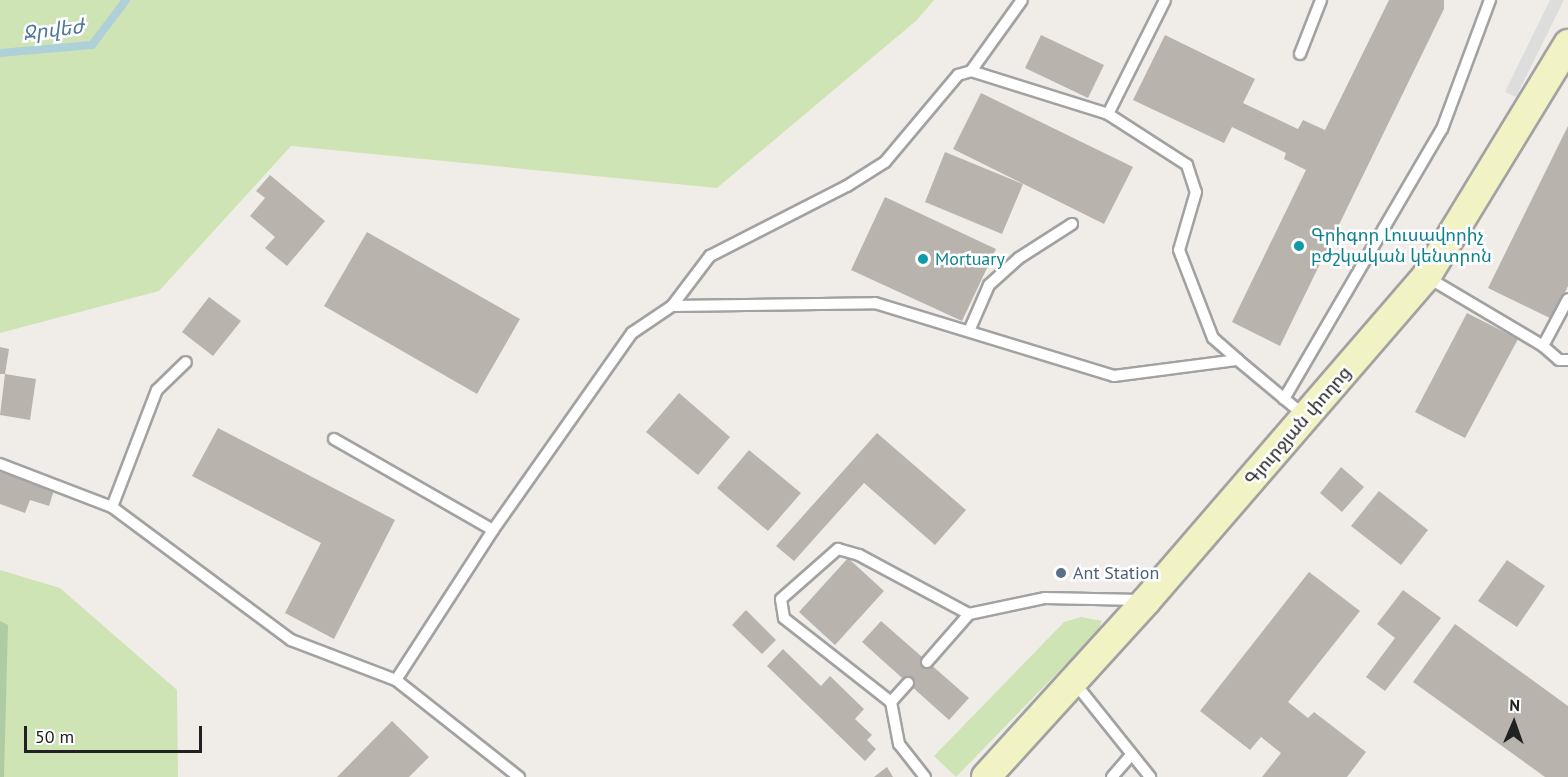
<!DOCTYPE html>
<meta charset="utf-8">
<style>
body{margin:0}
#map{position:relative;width:1568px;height:777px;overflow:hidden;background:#f0ede9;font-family:"PT Sans","Noto Sans Armenian",sans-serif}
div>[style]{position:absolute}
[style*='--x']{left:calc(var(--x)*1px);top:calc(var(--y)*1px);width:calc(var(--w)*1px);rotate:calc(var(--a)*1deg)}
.grass>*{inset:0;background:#cee4b5}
.forest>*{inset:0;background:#afcba2}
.parking>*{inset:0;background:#ddd}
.stream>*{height:8px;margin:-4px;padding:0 4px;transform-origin:4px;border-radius:4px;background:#aed0d8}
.building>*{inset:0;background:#b9b3ae}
.roads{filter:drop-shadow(2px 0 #a2a2a2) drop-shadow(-2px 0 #a2a2a2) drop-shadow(0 2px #a2a2a2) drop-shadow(0 -2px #a2a2a2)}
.lane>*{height:10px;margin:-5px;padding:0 5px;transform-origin:5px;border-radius:5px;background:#fff}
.secondary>*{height:28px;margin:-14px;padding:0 14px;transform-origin:14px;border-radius:14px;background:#f2f3c4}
.dots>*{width:16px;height:16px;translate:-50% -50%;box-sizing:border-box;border:3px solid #fff;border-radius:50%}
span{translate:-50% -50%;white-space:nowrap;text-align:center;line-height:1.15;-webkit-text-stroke:5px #fff;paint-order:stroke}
.culture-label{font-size:18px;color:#0d838f}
.left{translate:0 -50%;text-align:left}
.street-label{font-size:18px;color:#212121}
.service-label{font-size:18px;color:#4e5e75}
.water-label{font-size:20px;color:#507798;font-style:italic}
.north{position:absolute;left:1484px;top:693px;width:60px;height:60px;-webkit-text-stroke:4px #fff;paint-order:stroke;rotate:2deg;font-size:16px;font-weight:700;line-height:24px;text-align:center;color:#212121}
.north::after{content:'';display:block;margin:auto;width:21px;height:27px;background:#212121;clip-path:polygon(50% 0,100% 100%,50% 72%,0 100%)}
.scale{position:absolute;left:24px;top:726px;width:178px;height:27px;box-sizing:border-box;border:3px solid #212121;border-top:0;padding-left:8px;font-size:18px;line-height:21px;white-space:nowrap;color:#212121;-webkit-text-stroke:4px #fff;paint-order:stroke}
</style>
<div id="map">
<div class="grass">
<i style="clip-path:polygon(0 0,934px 0,917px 20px,717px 188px,291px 146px,159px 291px,0 333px)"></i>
<i style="clip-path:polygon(0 570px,60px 588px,177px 690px,178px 777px,0 777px)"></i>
<i style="clip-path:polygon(1081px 617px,1102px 621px,1099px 630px,956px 777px,934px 756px,1064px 622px)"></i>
</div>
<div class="forest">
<i style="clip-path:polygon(0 621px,8px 625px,4px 777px,0 777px)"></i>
</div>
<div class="parking">
<i style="clip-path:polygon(1550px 0,1564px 0,1516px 97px,1505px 92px)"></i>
</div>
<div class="stream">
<i style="--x:0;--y:53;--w:92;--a:-5"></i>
<i style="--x:92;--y:45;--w:56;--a:-52.9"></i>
</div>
<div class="building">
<i style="clip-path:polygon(1389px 0,1444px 0,1444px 9px,1280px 346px,1232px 322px,1306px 170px,1284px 159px,1286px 153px,1232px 127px,1224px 143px,1133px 100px,1165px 35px,1255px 79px,1243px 103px,1298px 129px,1303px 120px,1325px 130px)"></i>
<i style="clip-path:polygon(1041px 35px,1104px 65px,1088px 98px,1025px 68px)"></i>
<i style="clip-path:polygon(981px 93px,1133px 167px,1104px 224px,953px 149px)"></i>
<i style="clip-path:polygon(1568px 126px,1568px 286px,1552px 319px,1488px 288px)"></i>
<i style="clip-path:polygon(945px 152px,1023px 184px,1002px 234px,925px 202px)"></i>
<i style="clip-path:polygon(270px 175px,325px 221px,287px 266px,265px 248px,275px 237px,250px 216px,265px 198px,256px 191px)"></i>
<i style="clip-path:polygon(885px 197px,996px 249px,962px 321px,851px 270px)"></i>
<i style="clip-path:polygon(367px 232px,520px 319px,477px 394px,324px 306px)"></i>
<i style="clip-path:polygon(209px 297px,241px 321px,213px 356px,182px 332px)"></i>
<i style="clip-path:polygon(1467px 313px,1518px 339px,1465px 438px,1415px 412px)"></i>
<i style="clip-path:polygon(0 347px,9px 349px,5px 374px,0 374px)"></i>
<i style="clip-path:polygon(5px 374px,36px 379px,30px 420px,0 415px)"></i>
<i style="clip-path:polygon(679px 393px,730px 437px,698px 475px,646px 432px)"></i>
<i style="clip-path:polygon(218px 428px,395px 520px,334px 639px,285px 613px,321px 543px,192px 476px)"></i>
<i style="clip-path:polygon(877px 433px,966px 510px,935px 545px,864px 483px,794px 561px,776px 546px)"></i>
<i style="clip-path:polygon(749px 450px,801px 493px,768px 531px,717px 488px)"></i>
<i style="clip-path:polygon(1341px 467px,1364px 487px,1342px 512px,1320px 493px)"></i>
<i style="clip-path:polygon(0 472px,54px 490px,49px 506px,30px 500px,25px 513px,0 504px)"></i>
<i style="clip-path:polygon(1379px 491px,1428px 530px,1401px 565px,1351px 526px)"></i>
<i style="clip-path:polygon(848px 558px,884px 591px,835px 645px,799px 612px)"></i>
<i style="clip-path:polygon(1507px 560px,1545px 586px,1517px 627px,1478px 601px)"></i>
<i style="clip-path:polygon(1309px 572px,1360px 611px,1288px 702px,1308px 718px,1314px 712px,1366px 752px,1347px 777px,1262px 777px,1281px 753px,1261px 737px,1250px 750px,1200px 711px)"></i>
<i style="clip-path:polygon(1403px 590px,1441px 618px,1385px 691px,1366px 677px,1395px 638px,1377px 624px)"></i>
<i style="clip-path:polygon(746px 610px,776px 640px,762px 654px,732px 625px)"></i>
<i style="clip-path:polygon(881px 621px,969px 698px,949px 720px,862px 642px)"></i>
<i style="clip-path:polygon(1455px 624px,1568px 706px,1568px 777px,1545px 777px,1413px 682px)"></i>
<i style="clip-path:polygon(783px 649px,821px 686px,830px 676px,864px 709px,855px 719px,872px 735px,867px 740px,876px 749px,865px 761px,767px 666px)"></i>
<i style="clip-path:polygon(392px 721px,429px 757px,409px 777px,337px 777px)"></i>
<i style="clip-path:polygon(887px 767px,893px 777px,874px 777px)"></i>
</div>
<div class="roads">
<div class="lane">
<i style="--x:1300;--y:54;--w:58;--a:-68.7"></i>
<i style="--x:971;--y:71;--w:87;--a:-54.3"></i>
<i style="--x:1108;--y:114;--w:127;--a:-63.4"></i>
<i style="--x:1427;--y:277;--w:135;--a:30.7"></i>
<i style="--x:1543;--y:346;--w:21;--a:41"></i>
<i style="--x:1559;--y:360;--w:9;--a:0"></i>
<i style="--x:672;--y:306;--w:63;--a:-52.8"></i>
<i style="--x:710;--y:256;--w:154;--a:-27.1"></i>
<i style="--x:847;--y:186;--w:45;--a:-32.3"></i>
<i style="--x:885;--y:162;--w:114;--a:-50"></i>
<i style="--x:958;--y:75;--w:14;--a:-17"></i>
<i style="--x:971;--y:71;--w:144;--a:17.4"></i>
<i style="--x:1108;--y:114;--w:94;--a:32.8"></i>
<i style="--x:1187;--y:165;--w:28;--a:72"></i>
<i style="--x:1196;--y:192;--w:60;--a:106.3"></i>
<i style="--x:1179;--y:250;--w:94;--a:68.9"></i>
<i style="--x:1213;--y:338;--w:33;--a:41"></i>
<i style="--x:969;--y:331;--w:50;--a:-66.5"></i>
<i style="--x:989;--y:285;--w:40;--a:-42"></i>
<i style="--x:1019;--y:258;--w:63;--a:-32.7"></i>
<i style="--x:1543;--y:346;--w:53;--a:-62"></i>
<i style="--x:1284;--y:399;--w:313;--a:-59.7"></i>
<i style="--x:1442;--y:129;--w:138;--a:-69.6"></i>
<i style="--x:334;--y:439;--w:183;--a:29.8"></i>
<i style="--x:0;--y:464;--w:120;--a:21"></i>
<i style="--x:112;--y:507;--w:223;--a:36.6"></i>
<i style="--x:291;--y:640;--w:112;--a:20.9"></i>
<i style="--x:396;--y:680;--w:157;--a:38.3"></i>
<i style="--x:112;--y:507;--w:125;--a:-69"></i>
<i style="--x:157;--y:390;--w:40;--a:-44"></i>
<i style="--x:927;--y:662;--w:64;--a:-48.8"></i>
<i style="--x:969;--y:614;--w:78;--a:-11.9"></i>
<i style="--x:1045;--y:598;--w:96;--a:1.2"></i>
<i style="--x:396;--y:680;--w:179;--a:-57.1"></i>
<i style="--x:493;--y:530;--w:241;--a:-54.8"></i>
<i style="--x:632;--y:333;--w:48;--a:-34"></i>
<i style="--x:672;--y:306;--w:203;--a:-0.8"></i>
<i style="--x:875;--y:303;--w:250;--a:17"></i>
<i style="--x:1114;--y:376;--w:125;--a:-7.4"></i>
<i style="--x:1238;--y:360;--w:87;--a:39.9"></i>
<i style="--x:1074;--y:682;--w:122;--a:51.3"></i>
<i style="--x:908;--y:683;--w:25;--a:132"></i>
<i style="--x:891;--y:702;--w:43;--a:79.2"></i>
<i style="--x:899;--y:744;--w:42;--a:51.8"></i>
<i style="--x:891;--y:702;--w:136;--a:-141.9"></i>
<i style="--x:784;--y:618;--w:19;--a:-99"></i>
<i style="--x:781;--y:599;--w:76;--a:-41.3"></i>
<i style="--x:838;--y:549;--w:22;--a:16"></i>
<i style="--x:859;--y:555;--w:125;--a:28.2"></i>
<i style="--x:1112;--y:777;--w:30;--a:-49"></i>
</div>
<div class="secondary">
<i style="--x:986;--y:777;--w:239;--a:-47.7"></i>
<i style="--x:1147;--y:600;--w:427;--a:-49.2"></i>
<i style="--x:1426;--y:277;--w:273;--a:-58.6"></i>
</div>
</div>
<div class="dots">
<i style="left:1299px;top:246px;background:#0f9aa8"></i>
<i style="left:923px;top:259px;background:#0f9aa8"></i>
<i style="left:1061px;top:573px;background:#5c6f8a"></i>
</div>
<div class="culture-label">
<span class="left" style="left:1311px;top:246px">Գրիգոր Լուսավորիչ<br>բժշկական կենտրոն</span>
<span class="left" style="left:935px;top:259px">Mortuary</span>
</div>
<div class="street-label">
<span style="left:1298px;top:426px;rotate:-49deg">Գյուրջյան փողոց</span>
</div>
<div class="service-label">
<span class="left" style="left:1073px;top:573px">Ant Station</span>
</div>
<div class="water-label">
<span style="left:53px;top:30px;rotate:-7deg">Ջրվեժ</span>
</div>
<div class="north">N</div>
<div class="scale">50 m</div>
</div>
